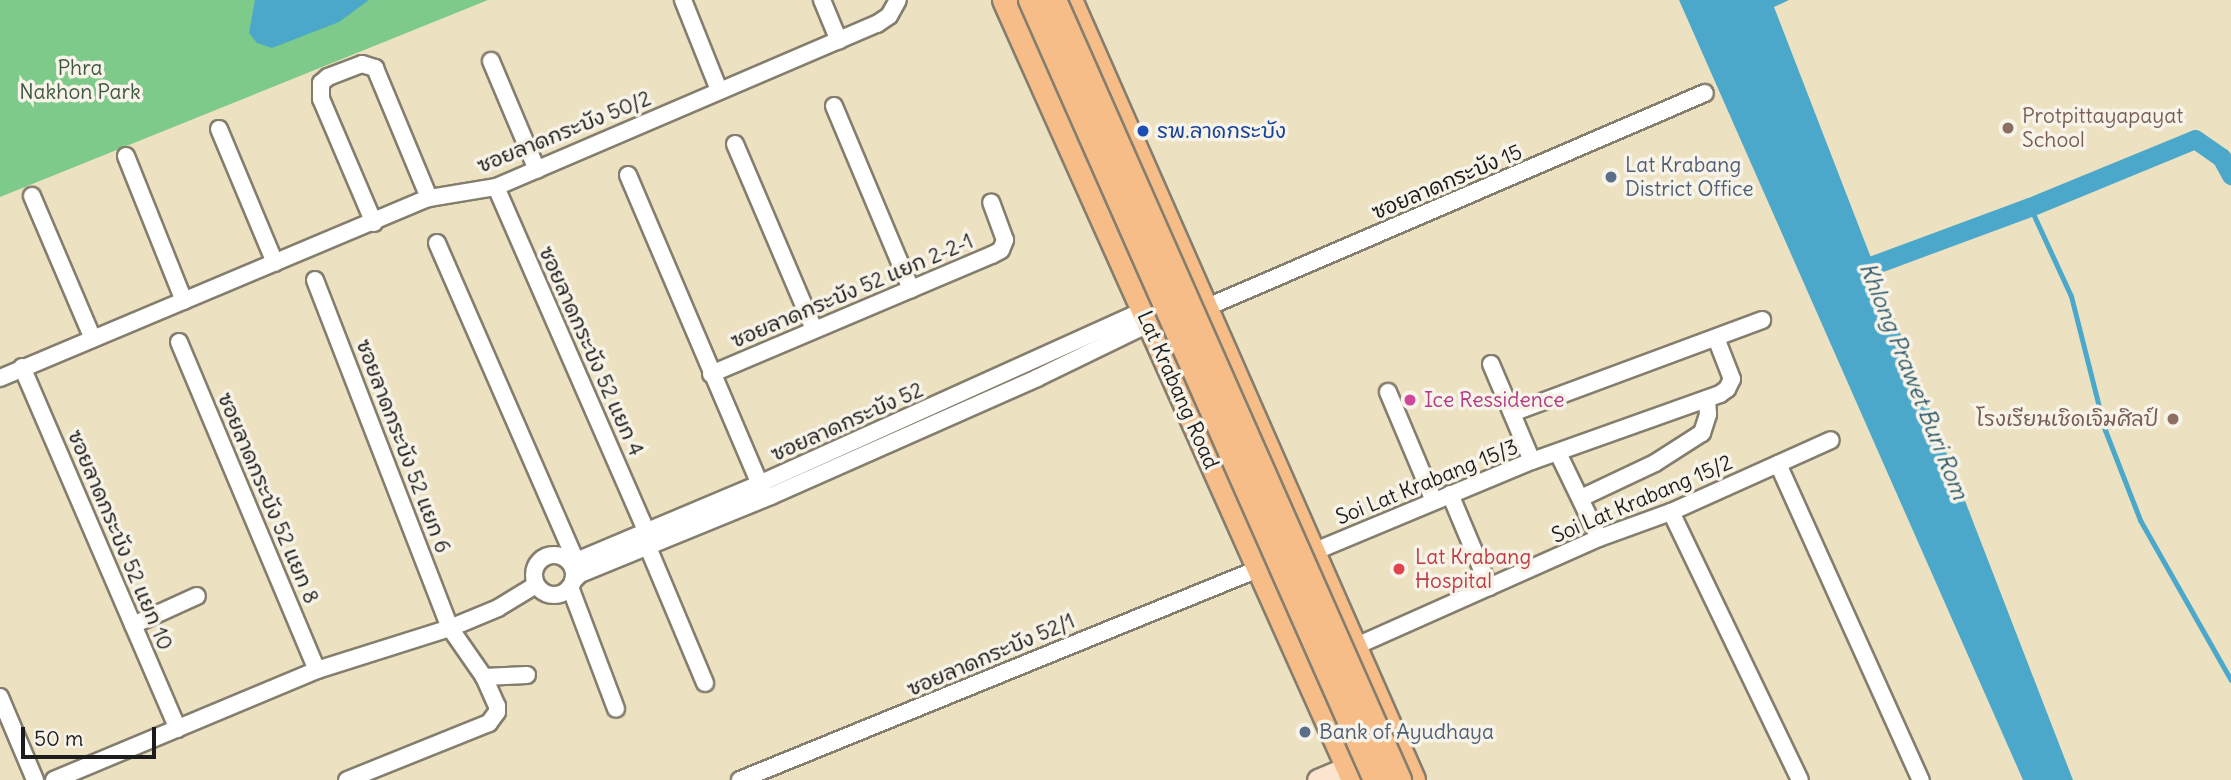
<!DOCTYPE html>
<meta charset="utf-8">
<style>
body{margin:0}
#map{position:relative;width:2231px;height:780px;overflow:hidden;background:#ece1c0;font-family:Delius,"Playpen Sans Thai",sans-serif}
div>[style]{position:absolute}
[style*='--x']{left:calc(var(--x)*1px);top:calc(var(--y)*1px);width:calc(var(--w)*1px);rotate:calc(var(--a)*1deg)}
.green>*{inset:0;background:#7dca8a}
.water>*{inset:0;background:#4ba8ca}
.stream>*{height:5px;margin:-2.5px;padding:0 2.5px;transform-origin:2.5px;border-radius:2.5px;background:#4ba8ca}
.canal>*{height:19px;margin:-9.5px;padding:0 9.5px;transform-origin:9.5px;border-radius:9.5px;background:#4ba8ca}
.roads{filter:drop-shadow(2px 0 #847e6e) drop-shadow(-2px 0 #847e6e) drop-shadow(0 2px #847e6e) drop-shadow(0 -2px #847e6e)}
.street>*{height:16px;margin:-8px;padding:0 8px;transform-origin:8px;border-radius:8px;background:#fff}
.street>.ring{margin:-8px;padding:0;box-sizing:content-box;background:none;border:16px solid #fff;border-radius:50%}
.secondary>*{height:21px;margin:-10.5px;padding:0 10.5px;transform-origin:10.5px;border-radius:10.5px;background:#fce5cf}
.primary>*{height:24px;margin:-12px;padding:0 12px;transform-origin:12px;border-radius:12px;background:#f7bd88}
.bridges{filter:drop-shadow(2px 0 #847e6e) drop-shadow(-2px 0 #847e6e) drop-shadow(0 2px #847e6e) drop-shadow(0 -2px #847e6e)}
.primary-bridge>*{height:24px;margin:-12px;padding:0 12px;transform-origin:12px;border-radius:12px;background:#f7bd88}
.dots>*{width:19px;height:19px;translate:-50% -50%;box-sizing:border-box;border:4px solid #f7f3e8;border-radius:50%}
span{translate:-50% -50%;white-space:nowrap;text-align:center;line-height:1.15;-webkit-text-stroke:7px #f7f3e8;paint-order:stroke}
.park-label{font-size:21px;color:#3e5942}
.education-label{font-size:21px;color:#785e54}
.left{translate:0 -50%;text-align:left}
.right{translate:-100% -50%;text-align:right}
.transit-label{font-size:21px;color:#164399}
.street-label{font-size:21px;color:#1c1c1c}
.service-label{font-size:21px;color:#4e5e75}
.hotel-label{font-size:21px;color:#b23c85}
.health-label{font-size:21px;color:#be3a42}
.water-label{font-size:23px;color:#315b6a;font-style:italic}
.scale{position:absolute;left:21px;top:727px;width:135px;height:32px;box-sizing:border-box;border:4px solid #1c1c1c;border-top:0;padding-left:9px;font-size:21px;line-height:24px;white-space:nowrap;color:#1c1c1c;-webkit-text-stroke:5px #f7f3e8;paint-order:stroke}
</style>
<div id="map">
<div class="green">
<i style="clip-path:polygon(0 0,488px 0,0 197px)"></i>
</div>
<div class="water">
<i style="clip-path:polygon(255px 0,369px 0,339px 22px,272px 48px,257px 43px,249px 33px)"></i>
<i style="clip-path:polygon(1679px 0,1789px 0,1774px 7px,2073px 780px,2023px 780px)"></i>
</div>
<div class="stream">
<i style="--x:2030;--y:207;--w:98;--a:65.3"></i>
<i style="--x:2071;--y:296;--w:138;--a:75.8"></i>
<i style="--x:2105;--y:430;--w:97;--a:68.7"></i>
<i style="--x:2140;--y:520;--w:184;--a:60.4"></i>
</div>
<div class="canal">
<i style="--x:1854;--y:272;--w:188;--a:-20.3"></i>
<i style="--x:2030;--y:207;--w:178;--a:-22.4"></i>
<i style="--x:2195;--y:139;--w:32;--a:35"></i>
<i style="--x:2221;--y:157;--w:21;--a:61"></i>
</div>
<div class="roads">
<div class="street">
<i style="--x:683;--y:0;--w:97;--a:68.2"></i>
<i style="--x:822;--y:0;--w:44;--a:67.5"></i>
<i style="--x:491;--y:61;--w:118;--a:67.1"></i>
<i style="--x:834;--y:106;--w:199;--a:67.2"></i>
<i style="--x:219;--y:129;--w:145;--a:67.3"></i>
<i style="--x:735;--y:144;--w:201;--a:66.9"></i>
<i style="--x:126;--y:156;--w:156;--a:68.2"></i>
<i style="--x:628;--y:175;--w:345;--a:66.9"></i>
<i style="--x:496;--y:187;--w:377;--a:66.4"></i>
<i style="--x:647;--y:532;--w:20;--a:81"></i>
<i style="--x:650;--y:552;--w:142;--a:67.2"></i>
<i style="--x:32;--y:196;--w:155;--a:66.9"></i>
<i style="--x:374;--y:223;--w:135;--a:-113.1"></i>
<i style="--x:321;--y:99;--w:16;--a:-90"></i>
<i style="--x:321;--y:83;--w:9;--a:-41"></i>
<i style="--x:328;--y:77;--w:36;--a:-21"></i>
<i style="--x:362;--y:64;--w:14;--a:17"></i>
<i style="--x:375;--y:68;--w:141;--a:67.4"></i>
<i style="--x:437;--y:243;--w:347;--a:66.4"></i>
<i style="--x:315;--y:280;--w:373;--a:68.8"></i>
<i style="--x:450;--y:628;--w:60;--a:55.2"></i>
<i style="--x:484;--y:677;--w:32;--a:66"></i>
<i style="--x:497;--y:706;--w:6;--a:90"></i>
<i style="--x:497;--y:712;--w:14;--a:126"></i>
<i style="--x:489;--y:723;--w:153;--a:158.1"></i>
<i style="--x:1205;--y:308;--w:544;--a:-23.27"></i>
<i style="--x:179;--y:342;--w:356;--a:67.2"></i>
<i style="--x:1491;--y:364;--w:105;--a:67.1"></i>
<i style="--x:22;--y:367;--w:394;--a:66.7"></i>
<i style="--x:711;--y:374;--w:305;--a:-23"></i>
<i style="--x:992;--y:255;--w:10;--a:-29"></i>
<i style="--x:1001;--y:250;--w:11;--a:-68"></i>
<i style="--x:1005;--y:240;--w:40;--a:-110.2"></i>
<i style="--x:0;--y:378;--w:465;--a:-22.8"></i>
<i style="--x:429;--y:198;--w:68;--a:-9.3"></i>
<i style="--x:496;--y:187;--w:414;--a:-23.2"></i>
<i style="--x:877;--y:24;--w:14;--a:-34"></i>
<i style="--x:889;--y:16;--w:18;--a:-61"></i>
<i style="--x:1388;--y:392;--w:118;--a:67.1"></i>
<i style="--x:1512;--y:413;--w:267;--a:-20.4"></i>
<i style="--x:1558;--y:453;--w:94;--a:64.2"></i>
<i style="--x:1778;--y:464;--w:347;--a:65.7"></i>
<i style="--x:1450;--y:494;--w:101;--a:67.2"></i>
<i style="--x:1581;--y:498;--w:82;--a:-25.3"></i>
<i style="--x:1655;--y:463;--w:56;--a:-32.6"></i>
<i style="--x:1702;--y:433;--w:20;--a:-72"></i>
<i style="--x:1708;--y:414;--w:15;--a:-94"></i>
<i style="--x:1671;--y:512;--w:297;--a:64.3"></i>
<i style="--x:1313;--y:552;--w:237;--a:-22.6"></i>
<i style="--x:1532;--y:461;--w:200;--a:-19.6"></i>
<i style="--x:1720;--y:394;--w:9;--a:-36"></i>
<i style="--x:1727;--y:389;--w:11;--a:-63"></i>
<i style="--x:1732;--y:379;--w:44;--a:-111.3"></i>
<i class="ring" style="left:534px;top:555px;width:24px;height:24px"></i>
<i style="--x:565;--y:558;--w:11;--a:15"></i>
<i style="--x:576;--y:561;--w:199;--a:-22.8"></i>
<i style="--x:759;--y:484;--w:421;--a:-24.3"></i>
<i style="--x:573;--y:581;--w:10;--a:-45"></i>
<i style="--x:580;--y:574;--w:206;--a:-22.2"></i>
<i style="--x:771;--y:496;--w:291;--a:-23.9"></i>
<i style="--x:1037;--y:378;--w:123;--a:-25.9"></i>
<i style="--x:570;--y:587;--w:130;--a:69.3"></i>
<i style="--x:133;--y:625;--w:70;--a:-24.4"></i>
<i style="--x:1354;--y:647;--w:268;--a:-24"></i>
<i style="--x:1599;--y:538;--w:77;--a:-19.9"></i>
<i style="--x:1671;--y:512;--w:175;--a:-24.2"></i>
<i style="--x:484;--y:677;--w:43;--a:-2.7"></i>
<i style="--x:0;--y:697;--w:90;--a:67.1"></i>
<i style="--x:54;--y:780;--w:285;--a:-22.7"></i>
<i style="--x:317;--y:670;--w:139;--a:-17.5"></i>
<i style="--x:450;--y:628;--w:52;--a:-22.6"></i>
<i style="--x:498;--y:608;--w:44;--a:-31.2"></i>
<i style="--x:740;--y:780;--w:559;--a:-22.16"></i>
</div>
<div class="secondary">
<i style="--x:1318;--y:780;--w:33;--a:-23"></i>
</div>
<div class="primary">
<i style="--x:1005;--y:0;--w:855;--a:65.89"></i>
<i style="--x:1070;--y:0;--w:852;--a:66.26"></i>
</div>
</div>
<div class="bridges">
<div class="primary-bridge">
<i style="--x:1031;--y:0;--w:853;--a:66.14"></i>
<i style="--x:1054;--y:0;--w:853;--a:66.14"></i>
</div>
</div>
<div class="dots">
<i style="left:2008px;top:128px;background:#8d6e63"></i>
<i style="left:1143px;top:131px;background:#1a4fb4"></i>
<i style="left:1611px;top:177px;background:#5c6f8a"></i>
<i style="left:1410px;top:400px;background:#d1479c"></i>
<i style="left:2173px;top:419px;background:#8d6e63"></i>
<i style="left:1399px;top:569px;background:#e0444e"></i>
<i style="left:1305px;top:732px;background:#5c6f8a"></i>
</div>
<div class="park-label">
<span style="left:80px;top:80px">Phra<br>Nakhon Park</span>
</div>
<div class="education-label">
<span class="left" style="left:2022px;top:128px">Protpittayapayat<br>School</span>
<span class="right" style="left:2159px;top:419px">โรงเรียนเชิดเจิมศิลป์</span>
</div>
<div class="transit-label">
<span class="left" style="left:1157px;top:131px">รพ.ลาดกระบัง</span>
</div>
<div class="street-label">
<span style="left:564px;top:132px;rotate:-22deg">ซอยลาดกระบัง 50/2</span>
<span style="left:1447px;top:182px;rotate:-23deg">ซอยลาดกระบัง 15</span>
<span style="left:852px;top:291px;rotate:-23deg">ซอยลาดกระบัง 52 แยก 2-2-1</span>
<span style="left:591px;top:351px;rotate:66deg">ซอยลาดกระบัง 52 แยก 4</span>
<span style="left:1178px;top:390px;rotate:66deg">Lat Krabang Road</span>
<span style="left:847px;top:422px;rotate:-24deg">ซอยลาดกระบัง 52</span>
<span style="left:403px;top:446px;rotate:69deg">ซอยลาดกระบัง 52 แยก 6</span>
<span style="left:1427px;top:482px;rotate:-22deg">Soi Lat Krabang 15/3</span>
<span style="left:268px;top:498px;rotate:67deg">ซอยลาดกระบัง 52 แยก 8</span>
<span style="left:1642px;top:499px;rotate:-23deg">Soi Lat Krabang 15/2</span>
<span style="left:120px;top:540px;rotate:67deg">ซอยลาดกระบัง 52 แยก 10</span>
<span style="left:991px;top:655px;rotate:-23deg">ซอยลาดกระบัง 52/1</span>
</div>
<div class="service-label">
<span class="left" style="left:1625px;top:177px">Lat Krabang<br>District Office</span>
<span class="left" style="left:1319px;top:732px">Bank of Ayudhaya</span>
</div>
<div class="hotel-label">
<span class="left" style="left:1424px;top:400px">Ice Ressidence</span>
</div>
<div class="health-label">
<span class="left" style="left:1415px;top:569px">Lat Krabang<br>Hospital</span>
</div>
<div class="water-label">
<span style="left:1914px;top:381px;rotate:68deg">Khlong Prawet Buri Rom</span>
</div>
<div class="scale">50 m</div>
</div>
